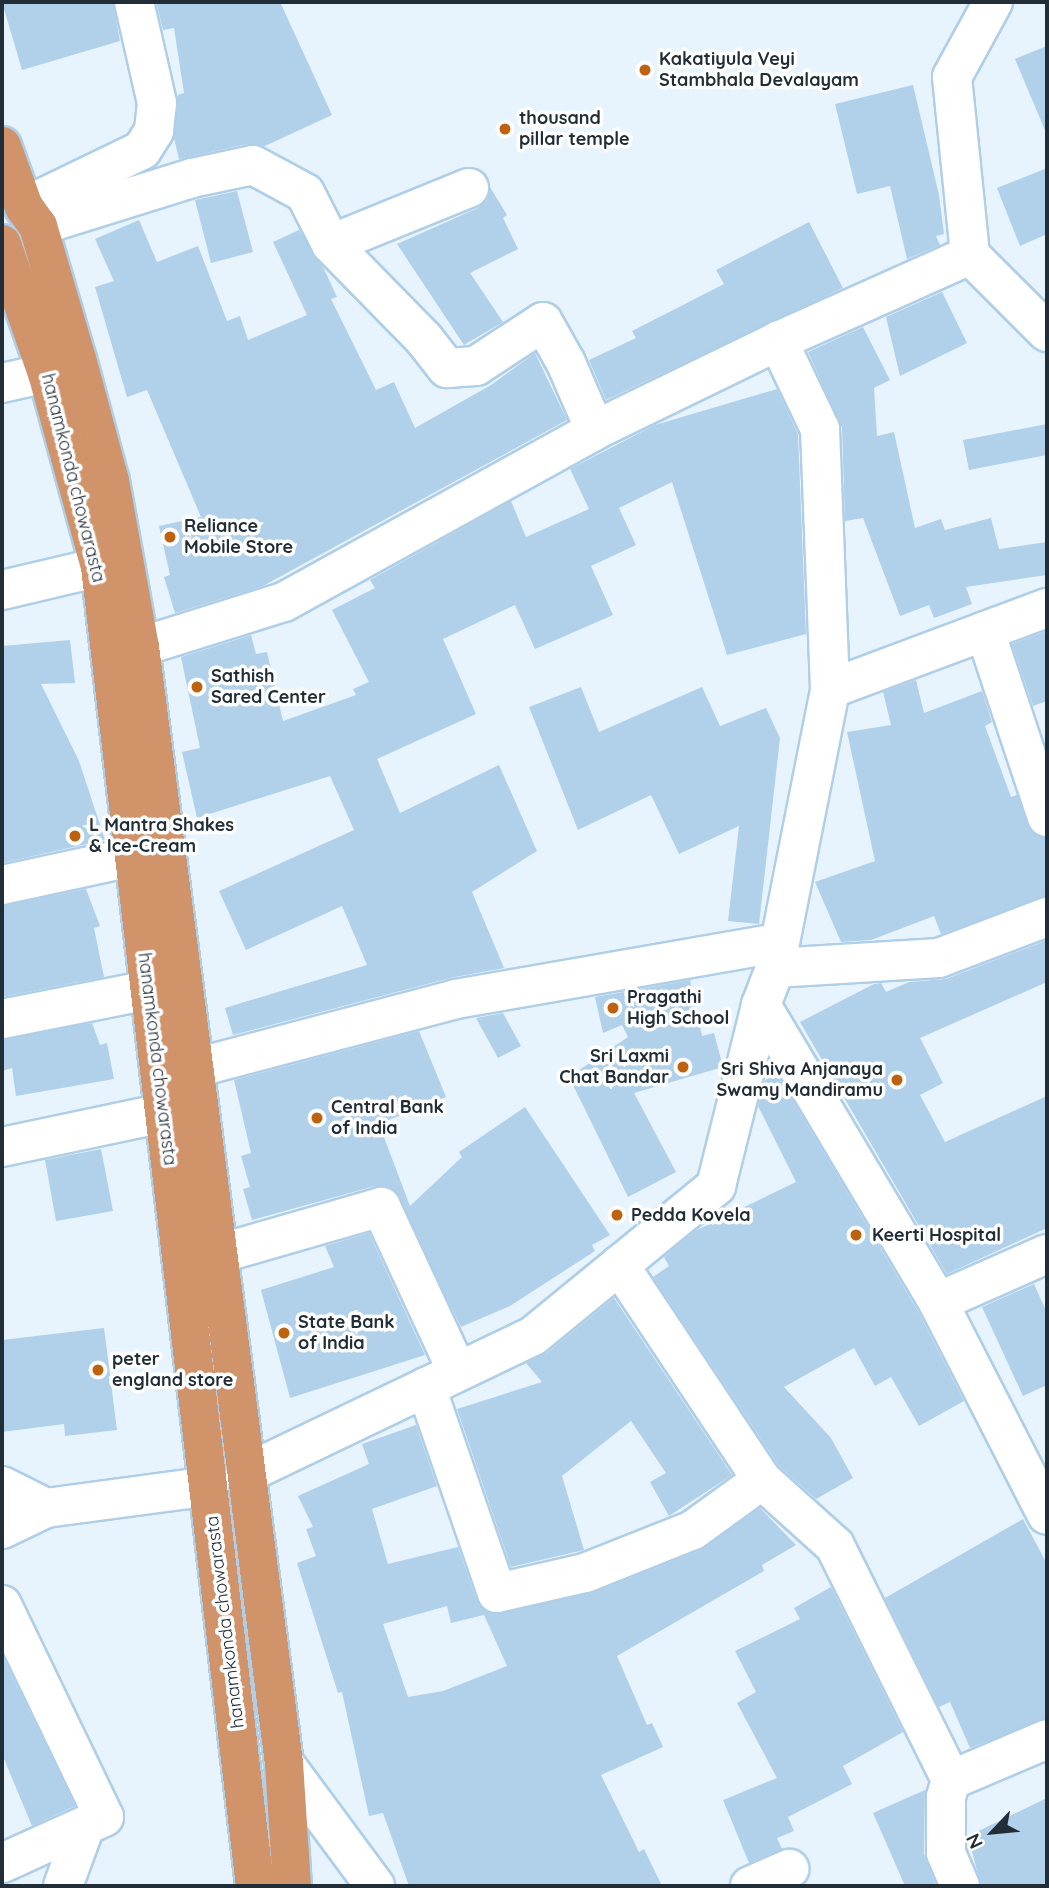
<!DOCTYPE html>
<style>
body{margin:0}
#map{position:relative;width:1049px;height:1888px;overflow:hidden;background:#e7f4fe;font-family:Quicksand,sans-serif}
div>[style]{position:absolute}
[style*='--x']{left:calc(var(--x)*1px);top:calc(var(--y)*1px);width:calc(var(--w)*1px);rotate:calc(var(--a)*1deg)}
.building>*{inset:0;background:#b1d0ea}
.roads{filter:drop-shadow(2px 0 #afcee8) drop-shadow(-2px 0 #afcee8) drop-shadow(0 2px #afcee8) drop-shadow(0 -2px #afcee8)}
.minor>*{height:38px;margin:-19px;padding:0 19px;transform-origin:19px;border-radius:19px;background:#fff}
.tertiary>*{height:38px;margin:-19px;padding:0 19px;transform-origin:19px;border-radius:19px;background:#fff}
.trunk>*{height:38px;margin:-19px;padding:0 19px;transform-origin:19px;border-radius:19px;background:#d0936a}
.dots>*{width:19px;height:19px;translate:-50% -50%;box-sizing:border-box;border:4px solid #fff;border-radius:50%}
span{translate:-50% -50%;white-space:nowrap;text-align:center;line-height:1.15;-webkit-text-stroke:7px #fff;paint-order:stroke}
.poi-label{font-size:18px;color:#212d37;font-weight:700}
.left{translate:0 -50%;text-align:left}
.right{translate:-100% -50%;text-align:right}
.street-label{font-size:18px;color:#212d37}
.frame{position:absolute;inset:0;border:4px solid #212d37;pointer-events:none}
.north{position:absolute;left:958px;top:1797px;width:70px;height:70px;-webkit-text-stroke:5px #fff;paint-order:stroke;rotate:244deg;font-size:19px;font-weight:700;line-height:28px;text-align:center;color:#212d37}
.north::after{content:'';display:block;margin:auto;width:24px;height:32px;background:#212d37;clip-path:polygon(50% 0,100% 100%,50% 72%,0 100%)}
</style>
<div id="map">
<div class="building">
<i style="clip-path:polygon(2px 2px,113px 2px,120px 41px,22px 70px)"></i>
<i style="clip-path:polygon(156px 2px,280px 2px,332px 115px,265px 146px,248px 144px,179px 159px,174px 138px,178px 95px,184px 93px,174px 28px,163px 30px)"></i>
<i style="clip-path:polygon(1047px 46px,1047px 135px,1015px 59px)"></i>
<i style="clip-path:polygon(913px 85px,939px 195px,944px 234px,936px 236px,940px 245px,907px 259px,890px 186px,857px 194px,835px 104px)"></i>
<i style="clip-path:polygon(1047px 168px,1047px 234px,1020px 246px,997px 188px)"></i>
<i style="clip-path:polygon(490px 187px,507px 215px,503px 218px,518px 249px,470px 273px,503px 322px,464px 345px,397px 244px,478px 208px,487px 201px)"></i>
<i style="clip-path:polygon(237px 191px,253px 252px,211px 263px,195px 200px)"></i>
<i style="clip-path:polygon(139px 220px,157px 262px,198px 246px,227px 321px,240px 316px,248px 340px,307px 315px,273px 242px,299px 230px,324px 269px,337px 297px,331px 299px,376px 390px,394px 382px,415px 428px,491px 385px,535px 353px,567px 420px,263px 586px,175px 613px,164px 577px,170px 575px,159px 526px,201px 517px,147px 390px,127px 397px,95px 287px,114px 281px,95px 239px)"></i>
<i style="clip-path:polygon(809px 222px,843px 288px,606px 400px,589px 360px,636px 338px,632px 331px,724px 284px,716px 270px)"></i>
<i style="clip-path:polygon(942px 292px,967px 343px,900px 376px,886px 317px)"></i>
<i style="clip-path:polygon(863px 327px,890px 380px,874px 388px,877px 436px,894px 432px,915px 528px,941px 519px,945px 530px,991px 518px,999px 549px,1047px 542px,1047px 575px,966px 587px,972px 604px,934px 618px,929px 605px,900px 616px,863px 518px,845px 521px,842px 428px,808px 352px)"></i>
<i style="clip-path:polygon(777px 389px,798px 434px,806px 634px,727px 655px,672px 482px,619px 508px,636px 545px,591px 566px,613px 615px,535px 649px,515px 605px,443px 639px,476px 714px,377px 759px,400px 813px,499px 765px,537px 851px,472px 892px,504px 968px,450px 978px,233px 1035px,225px 1008px,367px 965px,342px 906px,246px 950px,219px 891px,354px 830px,330px 776px,197px 818px,182px 752px,200px 748px,181px 657px,251px 635px,256px 654px,267px 652px,283px 721px,356px 695px,353px 689px,369px 682px,332px 610px,375px 588px,370px 580px,511px 501px,526px 537px,589px 509px,570px 469px,655px 425px)"></i>
<i style="clip-path:polygon(1047px 424px,1047px 455px,969px 470px,963px 440px)"></i>
<i style="clip-path:polygon(1047px 631px,1047px 701px,1033px 706px,1012px 644px)"></i>
<i style="clip-path:polygon(70px 640px,75px 683px,41px 684px,79px 761px,105px 840px,2px 863px,2px 646px)"></i>
<i style="clip-path:polygon(916px 680px,924px 713px,982px 691px,992px 722px,985px 726px,1011px 797px,1017px 795px,1032px 833px,1047px 838px,1047px 896px,941px 934px,934px 916px,871px 940px,841px 942px,815px 882px,875px 861px,847px 732px,891px 725px,883px 692px)"></i>
<i style="clip-path:polygon(581px 687px,599px 732px,702px 687px,720px 726px,766px 708px,780px 738px,759px 924px,728px 921px,739px 826px,679px 854px,651px 795px,578px 830px,529px 707px)"></i>
<i style="clip-path:polygon(86px 889px,100px 926px,94px 928px,104px 977px,2px 997px,2px 906px)"></i>
<i style="clip-path:polygon(1045px 941px,1047px 982px,920px 1038px,943px 1083px,920px 1095px,945px 1142px,1047px 1096px,1047px 1228px,947px 1274px,800px 1022px,874px 984px,881px 983px,886px 992px,909px 982px,946px 979px)"></i>
<i style="clip-path:polygon(690px 980px,702px 1036px,714px 1033px,723px 1067px,634px 1093px,676px 1172px,628px 1197px,569px 1077px,628px 1037px,622px 1025px,603px 1033px,595px 997px)"></i>
<i style="clip-path:polygon(503px 1013px,521px 1046px,498px 1058px,476px 1018px)"></i>
<i style="clip-path:polygon(92px 1023px,100px 1045px,107px 1043px,114px 1079px,16px 1096px,12px 1068px,2px 1071px,2px 1040px)"></i>
<i style="clip-path:polygon(419px 1031px,446px 1097px,379px 1124px,410px 1206px,462px 1157px,459px 1152px,525px 1107px,610px 1235px,592px 1245px,595px 1251px,510px 1306px,461px 1327px,394px 1189px,375px 1186px,252px 1220px,243px 1189px,250px 1187px,241px 1156px,251px 1153px,234px 1080px)"></i>
<i style="clip-path:polygon(777px 1074px,919px 1313px,964px 1401px,919px 1426px,891px 1377px,875px 1386px,854px 1348px,784px 1387px,831px 1438px,853px 1478px,816px 1499px,779px 1466px,653px 1277px,669px 1266px,664px 1257px,695px 1231px,796px 1182px,758px 1106px,765px 1080px)"></i>
<i style="clip-path:polygon(101px 1149px,113px 1211px,56px 1221px,45px 1160px)"></i>
<i style="clip-path:polygon(369px 1233px,425px 1355px,290px 1398px,261px 1290px,334px 1267px,325px 1246px)"></i>
<i style="clip-path:polygon(1034px 1284px,1047px 1313px,1047px 1385px,1023px 1396px,982px 1307px)"></i>
<i style="clip-path:polygon(614px 1298px,732px 1475px,669px 1516px,650px 1482px,666px 1473px,631px 1421px,562px 1476px,584px 1550px,511px 1567px,457px 1409px,542px 1382px,526px 1363px,547px 1353px)"></i>
<i style="clip-path:polygon(104px 1328px,117px 1430px,65px 1436px,64px 1424px,2px 1432px,2px 1340px)"></i>
<i style="clip-path:polygon(evenodd,416px 1425px,437px 1486px,372px 1509px,388px 1564px,458px 1547px,477px 1601px,491px 1614px,593px 1593px,701px 1550px,760px 1508px,796px 1545px,762px 1565px,764px 1571px,617px 1656px,647px 1725px,652px 1723px,663px 1747px,601px 1775px,639px 1852px,644px 1849px,662px 1886px,409px 1886px,383px 1813px,369px 1816px,342px 1692px,338px 1693px,297px 1563px,316px 1556px,306px 1529px,313px 1527px,298px 1496px,369px 1464px,362px 1444px,416px 1425px,447px 1606px,451px 1623px,484px 1615px,507px 1666px,443px 1691px,408px 1697px,383px 1624px,447px 1606px)"></i>
<i style="clip-path:polygon(1023px 1519px,1047px 1564px,1047px 1718px,970px 1748px,950px 1702px,939px 1707px,885px 1598px)"></i>
<i style="clip-path:polygon(831px 1587px,903px 1732px,843px 1766px,852px 1784px,788px 1817px,794px 1831px,777px 1838px,782px 1849px,749px 1863px,723px 1800px,777px 1778px,737px 1703px,756px 1692px,735px 1651px,800px 1619px,794px 1608px)"></i>
<i style="clip-path:polygon(2px 1655px,75px 1806px,32px 1826px,2px 1754px)"></i>
<i style="clip-path:polygon(925px 1790px,924px 1854px,936px 1886px,905px 1886px,873px 1813px)"></i>
<i style="clip-path:polygon(1047px 1798px,1047px 1886px,981px 1886px,968px 1836px)"></i>
</div>
<div class="roads">
<div class="minor">
<i style="--x:993;--y:2;--w:85;--a:118.7"></i>
<i style="--x:952;--y:77;--w:179;--a:84.2"></i>
<i style="--x:970;--y:255;--w:109;--a:45"></i>
<i style="--x:24;--y:207;--w:131;--a:-25.8"></i>
<i style="--x:142;--y:150;--w:22;--a:-58"></i>
<i style="--x:154;--y:131;--w:28;--a:-84"></i>
<i style="--x:157;--y:103;--w:104;--a:-102.8"></i>
<i style="--x:38;--y:226;--w:161;--a:-17.3"></i>
<i style="--x:192;--y:178;--w:62;--a:-12"></i>
<i style="--x:253;--y:165;--w:59;--a:28.3"></i>
<i style="--x:305;--y:193;--w:57;--a:63"></i>
<i style="--x:331;--y:244;--w:149;--a:-22.1"></i>
<i style="--x:331;--y:244;--w:133;--a:45.6"></i>
<i style="--x:424;--y:339;--w:37;--a:52"></i>
<i style="--x:447;--y:368;--w:29;--a:-4"></i>
<i style="--x:476;--y:366;--w:80;--a:-33.3"></i>
<i style="--x:543;--y:322;--w:47;--a:60.7"></i>
<i style="--x:566;--y:363;--w:73;--a:66.6"></i>
<i style="--x:2;--y:383;--w:46;--a:-12.5"></i>
<i style="--x:2;--y:590;--w:101;--a:-13.2"></i>
<i style="--x:985;--y:631;--w:196;--a:71.6"></i>
<i style="--x:140;--y:647;--w:151;--a:-17.4"></i>
<i style="--x:284;--y:602;--w:355;--a:-28.9"></i>
<i style="--x:595;--y:430;--w:203;--a:-25.9"></i>
<i style="--x:830;--y:689;--w:232;--a:-20.5"></i>
<i style="--x:2;--y:885;--w:133;--a:-12.2"></i>
<i style="--x:775;--y:968;--w:164;--a:-3.5"></i>
<i style="--x:939;--y:958;--w:116;--a:-20.8"></i>
<i style="--x:761;--y:1005;--w:346;--a:59.2"></i>
<i style="--x:938;--y:1302;--w:239;--a:62.9"></i>
<i style="--x:2;--y:1019;--w:149;--a:-11.2"></i>
<i style="--x:161;--y:1077;--w:305;--a:-14.8"></i>
<i style="--x:456;--y:999;--w:326;--a:-9.9"></i>
<i style="--x:2;--y:1147;--w:166;--a:-11.9"></i>
<i style="--x:215;--y:1255;--w:173;--a:-16.1"></i>
<i style="--x:381;--y:1207;--w:181;--a:65.1"></i>
<i style="--x:938;--y:1302;--w:119;--a:-23.8"></i>
<i style="--x:426;--y:1387;--w:218;--a:71"></i>
<i style="--x:497;--y:1593;--w:90;--a:-12.8"></i>
<i style="--x:585;--y:1573;--w:116;--a:-21.7"></i>
<i style="--x:693;--y:1530;--w:85;--a:-35.9"></i>
<i style="--x:762;--y:1480;--w:258;--a:-123.6"></i>
<i style="--x:245;--y:1474;--w:319;--a:-25.6"></i>
<i style="--x:533;--y:1336;--w:237;--a:-39.3"></i>
<i style="--x:716;--y:1186;--w:187;--a:-76"></i>
<i style="--x:761;--y:1005;--w:40;--a:-69"></i>
<i style="--x:775;--y:968;--w:284;--a:-78.8"></i>
<i style="--x:830;--y:689;--w:260;--a:-92.2"></i>
<i style="--x:820;--y:429;--w:98;--a:-115.5"></i>
<i style="--x:778;--y:341;--w:210;--a:-24.1"></i>
<i style="--x:762;--y:1480;--w:98;--a:42.1"></i>
<i style="--x:835;--y:1546;--w:261;--a:63.6"></i>
<i style="--x:2;--y:1486;--w:49;--a:26.6"></i>
<i style="--x:2;--y:1529;--w:49;--a:-25.5"></i>
<i style="--x:46;--y:1508;--w:165;--a:-7.6"></i>
<i style="--x:2;--y:1605;--w:235;--a:64.3"></i>
<i style="--x:104;--y:1817;--w:112;--a:155.7"></i>
<i style="--x:63;--y:1886;--w:64;--a:-69.9"></i>
<i style="--x:750;--y:1886;--w:43;--a:-23.6"></i>
<i style="--x:960;--y:1886;--w:36;--a:-113"></i>
<i style="--x:946;--y:1853;--w:56;--a:-90"></i>
<i style="--x:946;--y:1797;--w:18;--a:-74"></i>
<i style="--x:951;--y:1780;--w:104;--a:-23.1"></i>
</div>
<div class="tertiary">
<i style="--x:284;--y:1763;--w:153;--a:53.5"></i>
</div>
<div class="trunk">
<i style="--x:2;--y:146;--w:65;--a:70.2"></i>
<i style="--x:24;--y:207;--w:24;--a:54"></i>
<i style="--x:38;--y:226;--w:139;--a:73.7"></i>
<i style="--x:77;--y:359;--w:126;--a:74.9"></i>
<i style="--x:110;--y:481;--w:169;--a:79.8"></i>
<i style="--x:140;--y:647;--w:1125;--a:82.65"></i>
<i style="--x:284;--y:1763;--w:123;--a:86.3"></i>
<i style="--x:2;--y:244;--w:137;--a:70.8"></i>
<i style="--x:47;--y:373;--w:201;--a:74.7"></i>
<i style="--x:100;--y:567;--w:1328;--a:83.3"></i>
</div>
</div>
<div class="dots">
<i style="left:645px;top:70px;background:#be620f"></i>
<i style="left:505px;top:129px;background:#be620f"></i>
<i style="left:170px;top:537px;background:#be620f"></i>
<i style="left:197px;top:687px;background:#be620f"></i>
<i style="left:75px;top:836px;background:#be620f"></i>
<i style="left:613px;top:1008px;background:#be620f"></i>
<i style="left:683px;top:1067px;background:#be620f"></i>
<i style="left:897px;top:1080px;background:#be620f"></i>
<i style="left:317px;top:1118px;background:#be620f"></i>
<i style="left:617px;top:1215px;background:#be620f"></i>
<i style="left:856px;top:1235px;background:#be620f"></i>
<i style="left:284px;top:1333px;background:#be620f"></i>
<i style="left:98px;top:1370px;background:#be620f"></i>
</div>
<div class="poi-label">
<span class="left" style="left:659px;top:70px">Kakatiyula Veyi<br>Stambhala Devalayam</span>
<span class="left" style="left:519px;top:129px">thousand<br>pillar temple</span>
<span class="left" style="left:184px;top:537px">Reliance<br>Mobile Store</span>
<span class="left" style="left:211px;top:687px">Sathish<br>Sared Center</span>
<span class="left" style="left:89px;top:836px">L Mantra Shakes<br>&amp; Ice-Cream</span>
<span class="left" style="left:627px;top:1008px">Pragathi<br>High School</span>
<span class="right" style="left:669px;top:1067px">Sri Laxmi<br>Chat Bandar</span>
<span class="right" style="left:883px;top:1080px">Sri Shiva Anjanaya<br>Swamy Mandiramu</span>
<span class="left" style="left:331px;top:1118px">Central Bank<br>of India</span>
<span class="left" style="left:631px;top:1215px">Pedda Kovela</span>
<span class="left" style="left:872px;top:1235px">Keerti Hospital</span>
<span class="left" style="left:298px;top:1333px">State Bank<br>of India</span>
<span class="left" style="left:112px;top:1370px">peter<br>england store</span>
</div>
<div class="street-label">
<span style="left:73px;top:478px;rotate:76deg">hanamkonda chowarasta</span>
<span style="left:157px;top:1059px;rotate:83deg">hanamkonda chowarasta</span>
<span style="left:225px;top:1622px;rotate:-97deg">hanamkonda chowarasta</span>
</div>
<div class="frame"></div>
<div class="north">N</div>
</div>
